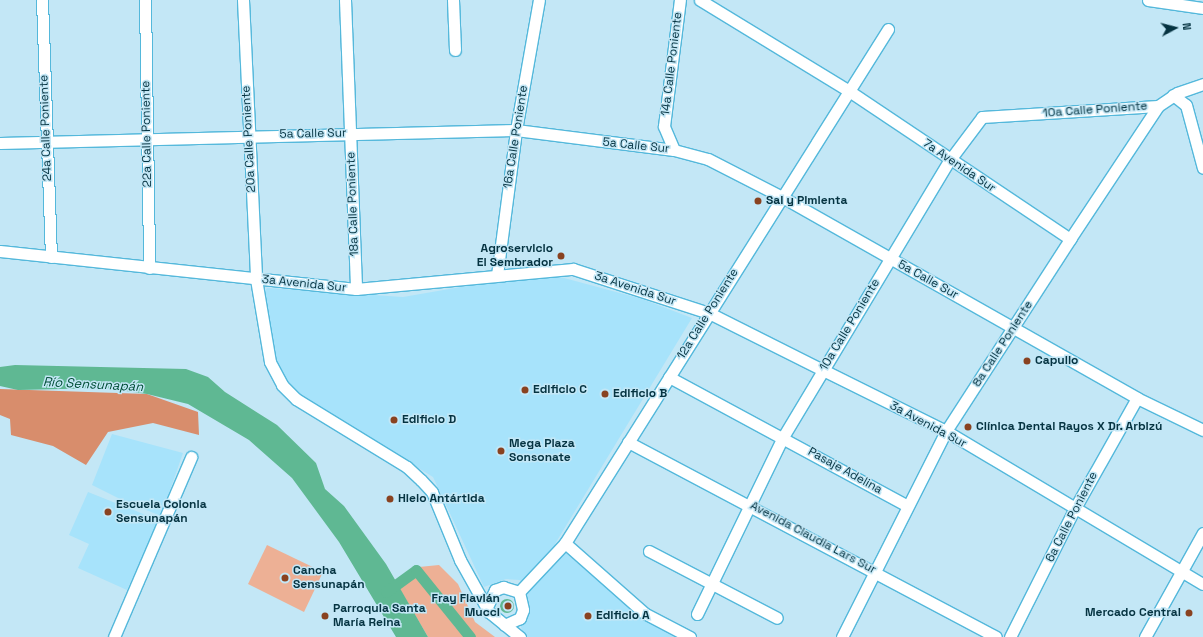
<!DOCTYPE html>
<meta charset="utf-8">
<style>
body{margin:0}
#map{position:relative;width:1203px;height:637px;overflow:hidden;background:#c3e7f6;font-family:"Space Grotesk",sans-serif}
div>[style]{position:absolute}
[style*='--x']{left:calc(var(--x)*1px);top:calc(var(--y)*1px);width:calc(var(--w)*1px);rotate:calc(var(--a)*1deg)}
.built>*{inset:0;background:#a7e3fb}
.green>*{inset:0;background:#edb095}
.forest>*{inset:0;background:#d88d6c}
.water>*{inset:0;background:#5fb893}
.round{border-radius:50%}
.canal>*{height:11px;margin:-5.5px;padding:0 5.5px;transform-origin:5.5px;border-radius:5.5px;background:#5fb893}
.roads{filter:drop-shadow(1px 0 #54b8db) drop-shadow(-1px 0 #54b8db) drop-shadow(0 1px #54b8db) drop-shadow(0 -1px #54b8db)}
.minor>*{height:11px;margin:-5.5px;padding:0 5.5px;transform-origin:5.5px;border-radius:5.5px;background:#fff}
.dots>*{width:11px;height:11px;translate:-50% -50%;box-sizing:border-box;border:2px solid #c3e7f6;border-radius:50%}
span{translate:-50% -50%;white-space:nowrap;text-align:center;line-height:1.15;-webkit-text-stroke:3px #c3e7f6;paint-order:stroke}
.street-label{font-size:12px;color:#053341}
.poi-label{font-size:12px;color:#053341;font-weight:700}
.left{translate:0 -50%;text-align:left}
.right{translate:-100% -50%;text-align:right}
.water-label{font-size:13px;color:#004e36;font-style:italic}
.north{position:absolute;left:1155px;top:8px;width:40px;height:40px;-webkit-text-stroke:3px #c3e7f6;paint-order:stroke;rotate:83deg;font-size:11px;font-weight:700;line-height:16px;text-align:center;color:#053341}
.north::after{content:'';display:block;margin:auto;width:14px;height:18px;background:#053341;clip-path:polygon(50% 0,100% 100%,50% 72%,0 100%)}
</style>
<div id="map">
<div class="built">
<i style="clip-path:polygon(553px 275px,642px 299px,692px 318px,555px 544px,627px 605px,675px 637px,525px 637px,520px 625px,528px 604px,520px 580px,506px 579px,484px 587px,433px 477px,299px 395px,285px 383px,273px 359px,264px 292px,267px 288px,403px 297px,513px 278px)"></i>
<i style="clip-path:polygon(112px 434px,183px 453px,161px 516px,129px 503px,127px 507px,159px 521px,127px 590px,78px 568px,89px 544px,69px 535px,88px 492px,123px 506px,126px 502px,92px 485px)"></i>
</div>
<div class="green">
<i style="clip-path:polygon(267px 545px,323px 572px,304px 612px,248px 584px)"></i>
<i style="clip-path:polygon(439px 565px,458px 584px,475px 622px,495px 637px,470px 637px,458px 626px,419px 567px)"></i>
<i style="clip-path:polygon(415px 574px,456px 628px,467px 637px,428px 637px,398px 586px)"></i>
</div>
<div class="forest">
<i style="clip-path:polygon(0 389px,147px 394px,198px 412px,199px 435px,153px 423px,108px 432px,86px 465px,53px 446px,11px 435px,10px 419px,0 415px)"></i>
</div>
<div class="water">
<i style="clip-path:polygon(15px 365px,186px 369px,208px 377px,225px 392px,277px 425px,316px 463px,325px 489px,344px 506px,386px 564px,428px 637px,396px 637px,339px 542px,292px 478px,249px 440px,188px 404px,147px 394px,105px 388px,18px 390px,0 386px,0 367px)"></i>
<i class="round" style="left:500px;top:599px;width:14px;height:14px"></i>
</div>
<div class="canal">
<i style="--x:386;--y:592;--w:37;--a:-36"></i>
<i style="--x:416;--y:570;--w:86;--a:51.1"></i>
</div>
<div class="roads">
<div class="minor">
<i style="--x:42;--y:0;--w:257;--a:88"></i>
<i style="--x:145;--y:0;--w:268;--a:89.1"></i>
<i style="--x:243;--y:0;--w:279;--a:87.3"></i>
<i style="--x:256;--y:279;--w:84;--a:80.4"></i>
<i style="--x:270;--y:362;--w:26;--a:62"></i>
<i style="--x:282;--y:385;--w:20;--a:45"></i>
<i style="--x:296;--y:399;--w:130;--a:31.5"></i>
<i style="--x:407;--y:467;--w:19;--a:43"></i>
<i style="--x:421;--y:480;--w:16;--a:47"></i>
<i style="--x:432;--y:492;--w:74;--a:67.6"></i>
<i style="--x:460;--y:560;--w:60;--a:60.9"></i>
<i style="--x:489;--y:612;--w:40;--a:39"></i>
<i style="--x:345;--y:0;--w:289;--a:87.8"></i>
<i style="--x:453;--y:0;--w:50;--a:87.7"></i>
<i style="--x:700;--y:0;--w:175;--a:31.4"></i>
<i style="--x:849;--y:91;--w:266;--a:33.8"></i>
<i style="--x:1148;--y:0;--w:56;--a:8.3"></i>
<i style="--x:1173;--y:95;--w:16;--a:38"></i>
<i style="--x:1186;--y:105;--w:65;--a:74.9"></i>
<i style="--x:0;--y:143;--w:516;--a:-1.44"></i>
<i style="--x:516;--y:130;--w:159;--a:7.2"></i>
<i style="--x:674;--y:150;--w:35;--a:15"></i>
<i style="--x:708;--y:159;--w:83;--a:27.2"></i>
<i style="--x:782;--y:197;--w:408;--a:29.5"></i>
<i style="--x:1137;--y:398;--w:73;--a:25.9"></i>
<i style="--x:674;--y:150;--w:26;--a:-113"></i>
<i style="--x:664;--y:126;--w:127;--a:-82.8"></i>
<i style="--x:0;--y:251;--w:358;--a:6.1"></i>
<i style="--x:356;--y:289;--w:218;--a:-5.3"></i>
<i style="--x:573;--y:269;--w:143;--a:17.9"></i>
<i style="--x:709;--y:313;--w:127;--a:26.6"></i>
<i style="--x:823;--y:370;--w:137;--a:26.4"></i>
<i style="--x:946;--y:431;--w:299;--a:30.8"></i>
<i style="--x:497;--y:275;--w:146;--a:-82.5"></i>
<i style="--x:516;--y:130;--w:132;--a:-80"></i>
<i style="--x:669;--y:377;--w:269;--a:28.4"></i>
<i style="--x:628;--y:442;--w:416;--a:27.9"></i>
<i style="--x:565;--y:543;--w:106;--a:41.5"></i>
<i style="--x:644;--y:613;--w:52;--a:27.6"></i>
<i style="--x:649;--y:551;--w:144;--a:27.6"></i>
<i style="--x:519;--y:592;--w:67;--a:-46.8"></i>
<i style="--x:565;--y:543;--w:607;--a:-57.85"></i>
<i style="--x:487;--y:607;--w:19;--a:-65"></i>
<i style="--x:495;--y:590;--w:9;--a:-21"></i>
<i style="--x:503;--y:587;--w:17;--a:17"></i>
<i style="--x:519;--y:592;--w:18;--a:77"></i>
<i style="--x:523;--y:610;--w:9;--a:111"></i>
<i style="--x:520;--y:618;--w:17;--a:156"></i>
<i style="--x:697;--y:614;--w:197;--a:-64.1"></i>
<i style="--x:783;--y:437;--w:322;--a:-59"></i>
<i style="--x:949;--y:161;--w:55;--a:-53.1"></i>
<i style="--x:982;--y:117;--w:176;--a:-3.6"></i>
<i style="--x:114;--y:637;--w:196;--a:-66.8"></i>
<i style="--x:842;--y:637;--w:231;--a:-63.2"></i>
<i style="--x:946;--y:431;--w:229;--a:-57.1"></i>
<i style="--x:1070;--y:239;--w:159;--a:-56.5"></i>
<i style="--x:1158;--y:106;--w:23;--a:-34"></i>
<i style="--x:1177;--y:93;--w:28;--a:-19"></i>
<i style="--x:1010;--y:637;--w:144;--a:-63.3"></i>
<i style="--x:1075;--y:508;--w:126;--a:-60.6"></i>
<i style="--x:1145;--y:637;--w:119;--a:-60.9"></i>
</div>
</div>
<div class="dots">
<i style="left:758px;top:201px;background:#894220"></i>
<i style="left:561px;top:256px;background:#894220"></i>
<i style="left:1027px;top:361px;background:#894220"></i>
<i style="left:525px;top:390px;background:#894220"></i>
<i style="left:605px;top:394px;background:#894220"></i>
<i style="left:394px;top:420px;background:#894220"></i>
<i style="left:968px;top:427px;background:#894220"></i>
<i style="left:501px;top:451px;background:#894220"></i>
<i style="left:390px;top:499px;background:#894220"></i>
<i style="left:108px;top:512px;background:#894220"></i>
<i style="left:285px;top:578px;background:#894220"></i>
<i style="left:508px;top:606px;background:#894220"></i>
<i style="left:1189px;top:613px;background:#894220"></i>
<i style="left:325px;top:616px;background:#894220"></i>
<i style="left:588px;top:616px;background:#894220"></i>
</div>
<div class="street-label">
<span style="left:672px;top:64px;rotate:-83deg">14a Calle Poniente</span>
<span style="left:1095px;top:110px;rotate:-4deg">10a Calle Poniente</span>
<span style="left:46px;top:128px;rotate:-92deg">24a Calle Poniente</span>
<span style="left:147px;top:134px;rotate:-91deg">22a Calle Poniente</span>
<span style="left:313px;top:134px;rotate:-1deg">5a Calle Sur</span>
<span style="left:516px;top:137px;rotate:-81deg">16a Calle Poniente</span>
<span style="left:249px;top:139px;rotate:-93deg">20a Calle Poniente</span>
<span style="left:636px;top:146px;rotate:6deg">5a Calle Sur</span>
<span style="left:959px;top:166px;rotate:34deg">7a Avenida Sur</span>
<span style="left:353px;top:204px;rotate:-92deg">18a Calle Poniente</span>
<span style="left:928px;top:280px;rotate:29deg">5a Calle Sur</span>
<span style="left:304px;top:284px;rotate:6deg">3a Avenida Sur</span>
<span style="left:635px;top:289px;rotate:18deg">3a Avenida Sur</span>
<span style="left:708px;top:314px;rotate:-58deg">12a Calle Poniente</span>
<span style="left:850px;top:325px;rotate:-59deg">10a Calle Poniente</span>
<span style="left:1003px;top:344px;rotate:-57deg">8a Calle Poniente</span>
<span style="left:928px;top:425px;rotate:28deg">3a Avenida Sur</span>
<span style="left:845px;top:471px;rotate:29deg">Pasaje Adelina</span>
<span style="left:1072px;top:517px;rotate:-63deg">6a Calle Poniente</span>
<span style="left:813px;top:538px;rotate:28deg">Avenida Claudia Lars Sur</span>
</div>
<div class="poi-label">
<span class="left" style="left:766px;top:201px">Sal y Pimienta</span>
<span class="right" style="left:553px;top:256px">Agroservicio<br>El Sembrador</span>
<span class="left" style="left:1035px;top:361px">Capullo</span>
<span class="left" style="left:533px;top:390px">Edificio C</span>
<span class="left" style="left:613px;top:394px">Edificio B</span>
<span class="left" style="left:402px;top:420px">Edificio D</span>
<span class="left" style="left:976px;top:427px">Clínica Dental Rayos X Dr. Arbizú</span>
<span class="left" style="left:509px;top:451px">Mega Plaza<br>Sonsonate</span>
<span class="left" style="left:398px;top:499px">Hielo Antártida</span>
<span class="left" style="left:116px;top:512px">Escuela Colonia<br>Sensunapán</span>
<span class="left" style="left:293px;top:578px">Cancha<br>Sensunapán</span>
<span class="right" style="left:500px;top:606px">Fray Flavián<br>Mucci</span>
<span class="left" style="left:333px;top:616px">Parroquia Santa<br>María Reina</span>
<span class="right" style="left:1181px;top:613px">Mercado Central</span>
<span class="left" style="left:596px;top:616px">Edificio A</span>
</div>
<div class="water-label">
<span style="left:93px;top:385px;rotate:3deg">Río Sensunapán</span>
</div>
<div class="north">N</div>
</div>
